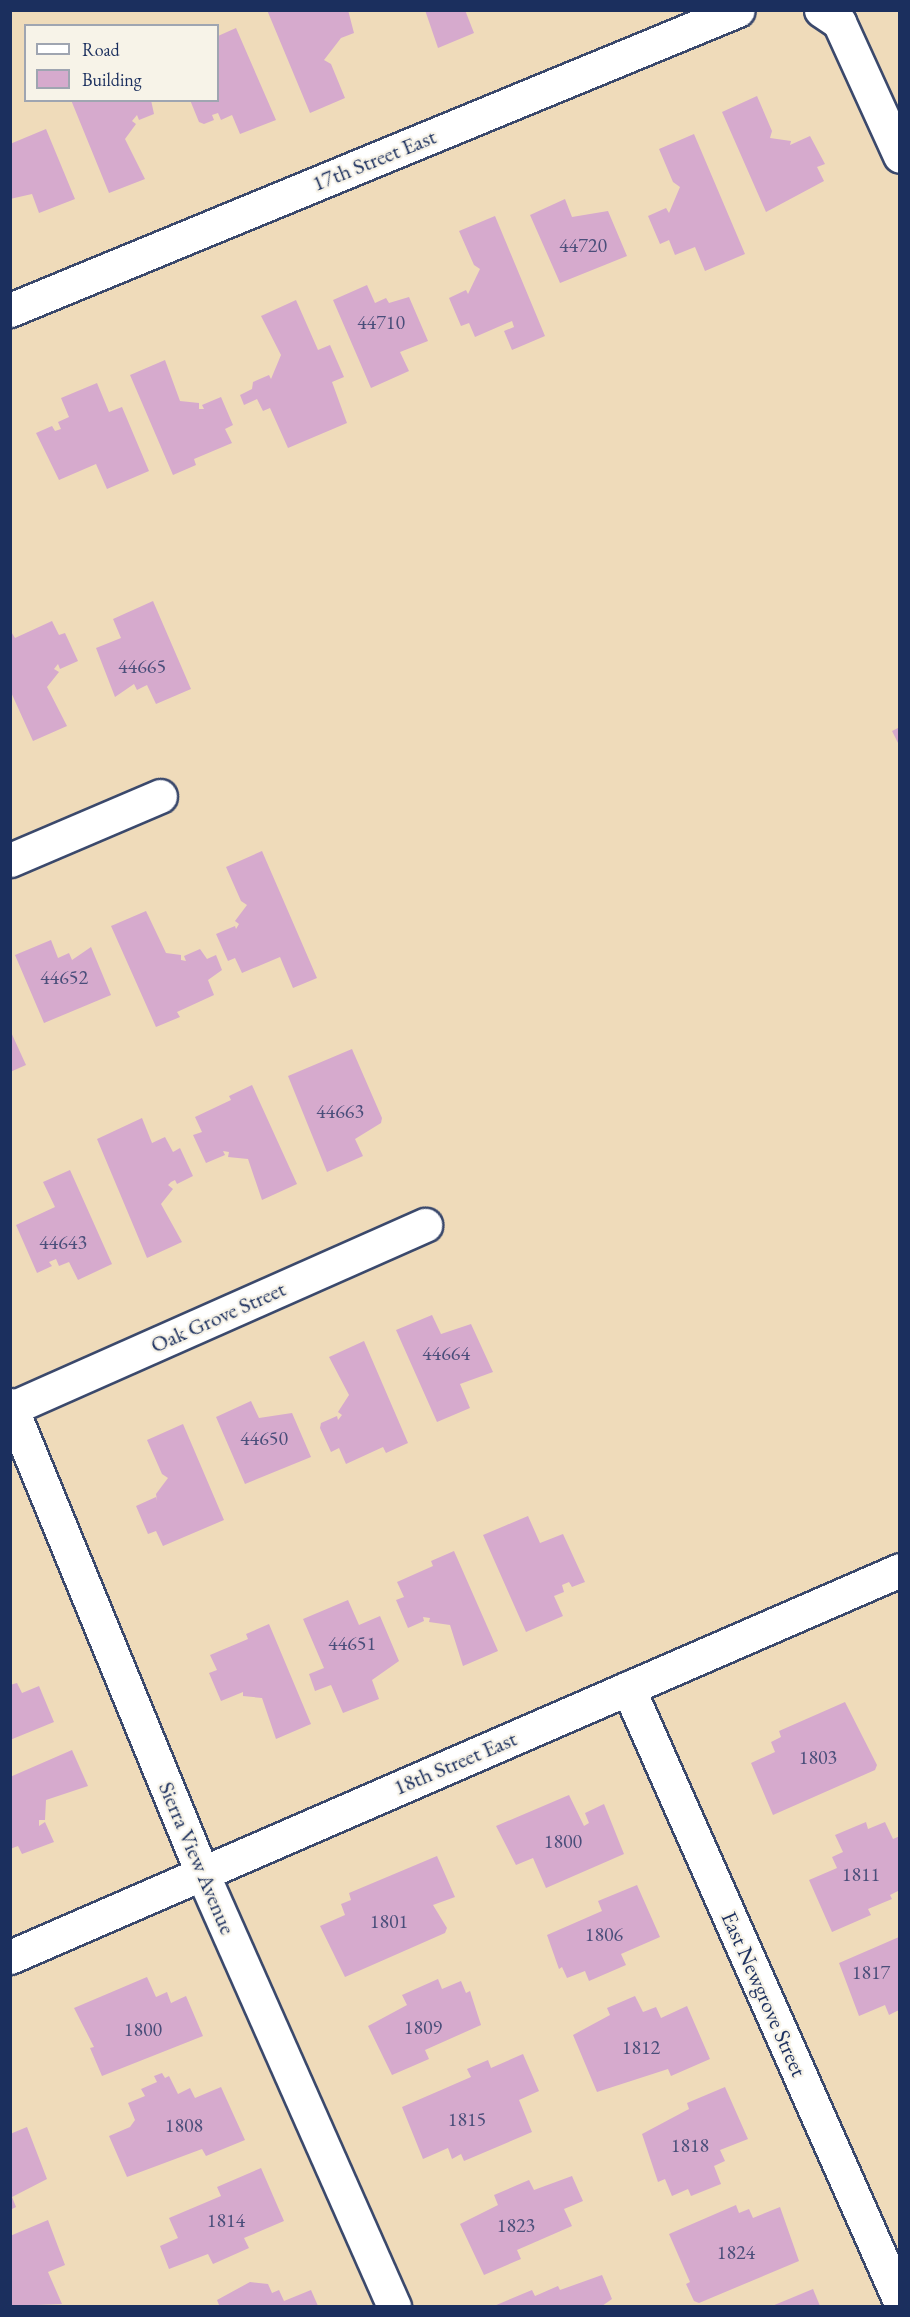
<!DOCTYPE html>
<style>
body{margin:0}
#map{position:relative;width:910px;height:2317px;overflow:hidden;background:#efdbba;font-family:"EB Garamond",serif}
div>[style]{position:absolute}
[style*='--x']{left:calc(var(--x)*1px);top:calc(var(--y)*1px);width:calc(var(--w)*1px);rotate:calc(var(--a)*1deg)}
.building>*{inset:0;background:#d6aacd}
.roads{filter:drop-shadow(2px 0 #3b496c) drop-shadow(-2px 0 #3b496c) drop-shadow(0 2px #3b496c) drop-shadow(0 -2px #3b496c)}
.minor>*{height:33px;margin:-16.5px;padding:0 16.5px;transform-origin:16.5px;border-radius:16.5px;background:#fff}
span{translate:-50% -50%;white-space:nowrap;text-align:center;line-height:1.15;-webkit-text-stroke:4.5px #f7f3e8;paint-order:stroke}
.number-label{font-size:20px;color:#4a4e7a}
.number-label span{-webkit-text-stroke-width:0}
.street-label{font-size:22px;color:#1b2f5e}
.frame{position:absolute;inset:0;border:12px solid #1b2f5e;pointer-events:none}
.legend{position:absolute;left:24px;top:24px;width:195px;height:78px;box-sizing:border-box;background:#f7f3e8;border:2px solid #9fa5b1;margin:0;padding:8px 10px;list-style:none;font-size:18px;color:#1b2f5e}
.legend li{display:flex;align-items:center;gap:12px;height:30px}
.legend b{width:30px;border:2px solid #9fa5b1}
</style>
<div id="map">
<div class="building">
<i style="clip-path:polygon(267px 10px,348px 10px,354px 33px,341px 38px,324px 60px,331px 64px,345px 98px,310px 113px)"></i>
<i style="clip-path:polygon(425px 10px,465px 10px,474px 33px,438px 48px)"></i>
<i style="clip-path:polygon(236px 28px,276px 120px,240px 134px,232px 115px,221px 120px,218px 113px,212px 115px,214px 120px,204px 124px,199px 122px,190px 100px,218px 100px,218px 36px)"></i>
<i style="clip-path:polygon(757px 96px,772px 131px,770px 138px,791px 141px,790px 145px,810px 136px,825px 164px,817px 167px,824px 181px,766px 212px,722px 112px)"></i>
<i style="clip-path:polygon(71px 100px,151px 100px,154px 114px,139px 120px,137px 115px,132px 121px,136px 124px,125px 139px,145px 179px,109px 193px)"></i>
<i style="clip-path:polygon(46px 129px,75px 199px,39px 213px,32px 194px,10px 199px,10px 144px)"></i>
<i style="clip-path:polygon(694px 134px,745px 254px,705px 271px,695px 247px,675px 255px,669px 240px,660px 244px,648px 216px,666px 208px,669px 213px,680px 187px,673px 182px,659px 149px)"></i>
<i style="clip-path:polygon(565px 199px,572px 217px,608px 211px,627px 256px,560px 283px,530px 215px)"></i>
<i style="clip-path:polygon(495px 216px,545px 336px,512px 350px,504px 331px,514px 327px,512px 321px,475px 337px,469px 323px,461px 326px,449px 298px,466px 290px,468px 294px,480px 269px,474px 265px,459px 231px)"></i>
<i style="clip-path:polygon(367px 285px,375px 303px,386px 298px,389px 303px,409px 297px,428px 341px,400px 352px,409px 371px,371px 388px,333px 300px)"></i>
<i style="clip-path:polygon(296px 300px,318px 350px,330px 345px,344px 377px,332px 382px,347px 423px,288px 448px,270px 408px,263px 411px,257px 399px,244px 405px,240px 395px,252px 389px,253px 382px,269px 375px,271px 379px,281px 355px,261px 316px)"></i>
<i style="clip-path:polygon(165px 360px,180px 401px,199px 403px,199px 409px,204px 409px,202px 405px,221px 397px,233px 425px,225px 429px,232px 443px,194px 459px,196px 465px,173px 475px,130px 375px)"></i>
<i style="clip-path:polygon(97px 383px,109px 412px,122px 407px,149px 471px,107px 489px,96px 464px,59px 480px,36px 433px,52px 426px,55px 431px,61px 429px,58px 422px,69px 417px,61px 398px)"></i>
<i style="clip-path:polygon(153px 601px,191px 689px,156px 704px,147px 685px,137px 690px,134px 684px,115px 697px,96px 648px,121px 638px,113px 619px)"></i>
<i style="clip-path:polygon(52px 621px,59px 635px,65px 633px,78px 661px,60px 669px,58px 664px,54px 669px,59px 672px,47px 687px,67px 726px,33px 741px,10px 690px,10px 630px,15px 638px)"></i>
<i style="clip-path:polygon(900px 727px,900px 747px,892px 731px)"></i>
<i style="clip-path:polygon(262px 851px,317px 978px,293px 988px,280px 957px,242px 973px,235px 958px,228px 961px,216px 934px,235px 926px,236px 929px,239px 924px,235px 921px,247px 905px,241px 901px,226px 867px)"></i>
<i style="clip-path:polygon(146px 911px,166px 953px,181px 955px,181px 960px,186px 961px,184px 956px,200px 949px,207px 959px,216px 955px,222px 970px,208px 980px,214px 995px,177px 1012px,180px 1017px,156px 1027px,111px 926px)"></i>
<i style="clip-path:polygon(51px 940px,58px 958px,69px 953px,72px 960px,91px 947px,111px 995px,44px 1023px,15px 955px)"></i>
<i style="clip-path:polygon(10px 1030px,26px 1065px,10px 1072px)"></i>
<i style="clip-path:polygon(352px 1049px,382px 1118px,381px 1123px,355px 1139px,363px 1156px,327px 1172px,288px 1076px)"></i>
<i style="clip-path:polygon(252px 1085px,297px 1184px,262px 1200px,248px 1159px,228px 1157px,229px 1152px,223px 1151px,225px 1155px,206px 1163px,193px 1135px,202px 1132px,195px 1117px,231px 1100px,229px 1096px)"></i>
<i style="clip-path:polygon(142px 1118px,152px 1143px,165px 1137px,173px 1152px,180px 1148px,193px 1176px,177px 1184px,175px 1180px,171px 1182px,168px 1185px,173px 1189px,161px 1204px,182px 1242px,147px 1258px,97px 1139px)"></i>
<i style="clip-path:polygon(70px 1170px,112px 1264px,78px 1280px,69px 1262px,59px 1266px,56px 1259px,49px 1262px,52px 1266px,37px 1273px,16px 1225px,55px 1207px,43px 1182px)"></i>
<i style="clip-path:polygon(432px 1315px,441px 1334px,471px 1324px,493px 1372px,460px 1384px,470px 1408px,437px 1422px,396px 1330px)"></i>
<i style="clip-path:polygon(364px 1341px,408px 1443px,386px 1453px,383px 1447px,346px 1464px,339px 1448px,331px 1452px,320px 1428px,321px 1423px,337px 1416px,338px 1420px,342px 1415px,338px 1412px,349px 1395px,329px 1357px)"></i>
<i style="clip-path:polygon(251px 1401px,259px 1418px,292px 1413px,311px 1457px,245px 1484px,216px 1417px)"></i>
<i style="clip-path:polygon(183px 1424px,224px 1520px,163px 1546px,156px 1531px,148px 1534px,136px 1506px,156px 1497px,157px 1501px,156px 1494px,168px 1478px,162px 1474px,147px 1440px)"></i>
<i style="clip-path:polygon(528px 1516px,540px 1543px,563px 1534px,585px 1582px,572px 1587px,569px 1582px,562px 1585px,564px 1592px,554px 1596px,563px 1616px,526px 1632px,483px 1535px)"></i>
<i style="clip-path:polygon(454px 1551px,498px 1651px,463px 1666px,450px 1625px,429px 1622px,430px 1618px,423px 1617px,424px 1621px,408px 1628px,396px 1600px,404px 1597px,397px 1582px,433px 1566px,431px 1561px)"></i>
<i style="clip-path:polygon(348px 1600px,359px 1625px,380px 1616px,399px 1661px,372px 1680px,379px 1699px,343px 1713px,331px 1685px,315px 1691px,309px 1674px,324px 1668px,303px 1619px)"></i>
<i style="clip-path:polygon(269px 1624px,311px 1724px,276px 1739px,262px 1698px,243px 1696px,243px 1692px,221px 1701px,209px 1673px,217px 1670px,210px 1655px,248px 1639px,246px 1634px)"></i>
<i style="clip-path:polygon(17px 1683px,22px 1693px,39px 1686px,54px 1722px,10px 1740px,10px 1685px)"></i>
<i style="clip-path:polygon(845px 1702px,877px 1765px,875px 1770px,773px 1815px,751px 1763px,775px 1752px,771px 1742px,781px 1737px,779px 1731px)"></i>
<i style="clip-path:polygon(72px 1750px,88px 1786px,46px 1800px,45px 1820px,39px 1820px,39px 1826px,45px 1822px,54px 1842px,22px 1854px,18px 1846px,10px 1849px,10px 1777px)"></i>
<i style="clip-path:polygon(569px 1795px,584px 1826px,589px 1823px,585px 1813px,604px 1804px,624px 1854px,546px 1888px,533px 1858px,516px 1865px,496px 1826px)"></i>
<i style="clip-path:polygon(866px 1822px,868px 1829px,885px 1822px,893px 1839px,900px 1836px,900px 1890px,890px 1895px,892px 1899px,868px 1909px,871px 1915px,832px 1932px,809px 1880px,837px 1868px,832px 1857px,843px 1852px,835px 1835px)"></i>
<i style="clip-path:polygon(437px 1856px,455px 1897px,433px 1905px,447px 1928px,445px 1933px,345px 1977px,320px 1926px,345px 1915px,341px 1904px,351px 1900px,349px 1893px)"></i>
<i style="clip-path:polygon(637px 1885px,660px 1937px,621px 1954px,626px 1965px,589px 1981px,585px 1971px,567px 1978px,562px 1967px,559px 1969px,547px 1935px,602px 1911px,598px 1901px)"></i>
<i style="clip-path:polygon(899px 1937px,899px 2010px,889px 2015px,885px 2005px,859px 2016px,839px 1963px)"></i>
<i style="clip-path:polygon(147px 1977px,156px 1997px,167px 1992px,171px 2003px,186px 1996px,203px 2036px,102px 2076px,90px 2048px,94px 2047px,74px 2008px)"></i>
<i style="clip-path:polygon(438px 1979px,442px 1989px,461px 1981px,466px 1993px,470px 1991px,481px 2025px,425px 2050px,429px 2059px,392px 2075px,368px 2026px,407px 2005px,402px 1995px)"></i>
<i style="clip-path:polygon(635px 1996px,643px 2012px,656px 2007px,661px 2018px,687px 2006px,710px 2059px,671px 2076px,668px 2069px,597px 2092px,573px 2035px,610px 2015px,607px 2008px)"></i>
<i style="clip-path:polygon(523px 2054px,539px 2091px,519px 2100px,532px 2132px,464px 2161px,461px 2154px,452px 2159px,448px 2148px,423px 2159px,402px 2107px,471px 2077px,467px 2069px,488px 2060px,491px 2068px)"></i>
<i style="clip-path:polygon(162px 2073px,165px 2078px,169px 2076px,178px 2094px,190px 2088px,195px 2098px,221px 2087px,245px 2140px,206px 2156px,202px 2149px,127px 2177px,109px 2136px,130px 2127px,135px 2120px,128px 2103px,145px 2096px,141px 2089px,157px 2082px,154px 2076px)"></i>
<i style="clip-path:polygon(725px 2087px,748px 2139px,720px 2150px,725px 2161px,714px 2166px,721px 2184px,691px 2196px,688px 2189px,672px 2196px,665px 2179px,658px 2182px,642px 2134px,689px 2109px,687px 2103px)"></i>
<i style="clip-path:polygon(27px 2127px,47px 2179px,12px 2197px,16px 2207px,10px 2210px,10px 2134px)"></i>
<i style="clip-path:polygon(261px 2168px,284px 2221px,244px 2238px,249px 2248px,213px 2264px,208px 2254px,169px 2269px,160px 2246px,178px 2238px,169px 2218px,221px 2196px,217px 2187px)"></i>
<i style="clip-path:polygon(572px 2176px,583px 2201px,564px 2209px,572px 2226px,517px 2250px,521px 2259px,484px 2275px,460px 2224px,498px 2205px,494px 2195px,529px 2180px,534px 2190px)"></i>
<i style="clip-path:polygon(736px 2205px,739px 2213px,749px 2209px,753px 2218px,780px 2207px,799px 2261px,699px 2303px,694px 2301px,686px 2284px,690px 2282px,669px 2234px)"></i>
<i style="clip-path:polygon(48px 2220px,65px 2265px,48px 2272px,62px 2304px,10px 2306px,10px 2236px)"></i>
<i style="clip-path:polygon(602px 2275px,612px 2299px,602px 2306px,494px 2306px,532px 2290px,535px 2296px,558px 2286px,560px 2290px)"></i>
<i style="clip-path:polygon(250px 2282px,268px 2284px,272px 2293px,279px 2290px,284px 2301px,311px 2290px,318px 2306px,214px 2306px,219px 2305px,217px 2300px)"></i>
<i style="clip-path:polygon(813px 2289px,820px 2306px,772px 2306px)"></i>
</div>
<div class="roads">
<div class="minor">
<i style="--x:821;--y:10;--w:22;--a:34"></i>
<i style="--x:839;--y:22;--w:147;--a:65.5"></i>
<i style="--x:10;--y:310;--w:787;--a:-22.4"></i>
<i style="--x:10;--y:860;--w:163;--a:-23.1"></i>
<i style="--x:10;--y:1405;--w:506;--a:67.69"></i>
<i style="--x:202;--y:1873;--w:474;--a:66.1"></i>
<i style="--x:12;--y:1408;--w:452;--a:-23.9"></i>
<i style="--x:628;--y:1688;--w:671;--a:66.07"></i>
<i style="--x:10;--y:1957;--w:970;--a:-23.5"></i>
</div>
</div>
<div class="number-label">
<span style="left:583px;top:245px">44720</span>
<span style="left:381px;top:322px">44710</span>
<span style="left:142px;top:666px">44665</span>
<span style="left:64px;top:977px">44652</span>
<span style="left:340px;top:1111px">44663</span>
<span style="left:63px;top:1242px">44643</span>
<span style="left:446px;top:1353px">44664</span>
<span style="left:264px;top:1438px">44650</span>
<span style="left:352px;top:1643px">44651</span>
<span style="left:818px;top:1757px">1803</span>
<span style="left:563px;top:1841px">1800</span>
<span style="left:861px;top:1874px">1811</span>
<span style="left:389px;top:1921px">1801</span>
<span style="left:604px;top:1934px">1806</span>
<span style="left:871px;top:1972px">1817</span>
<span style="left:423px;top:2027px">1809</span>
<span style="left:143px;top:2029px">1800</span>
<span style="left:641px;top:2047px">1812</span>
<span style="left:467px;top:2119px">1815</span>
<span style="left:184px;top:2125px">1808</span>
<span style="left:690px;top:2145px">1818</span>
<span style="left:226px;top:2220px">1814</span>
<span style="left:516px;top:2225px">1823</span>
<span style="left:736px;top:2252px">1824</span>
</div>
<div class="street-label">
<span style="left:374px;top:160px;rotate:-22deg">17th Street East</span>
<span style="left:218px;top:1317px;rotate:-24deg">Oak Grove Street</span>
<span style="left:455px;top:1763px;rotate:-23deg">18th Street East</span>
<span style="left:197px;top:1858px;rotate:67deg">Sierra View Avenue</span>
<span style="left:764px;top:1994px;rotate:66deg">East Newgrove Street</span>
</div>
<div class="frame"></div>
<ul class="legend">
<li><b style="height:8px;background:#fff"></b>Road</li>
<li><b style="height:16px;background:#d6aacd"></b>Building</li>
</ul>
</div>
